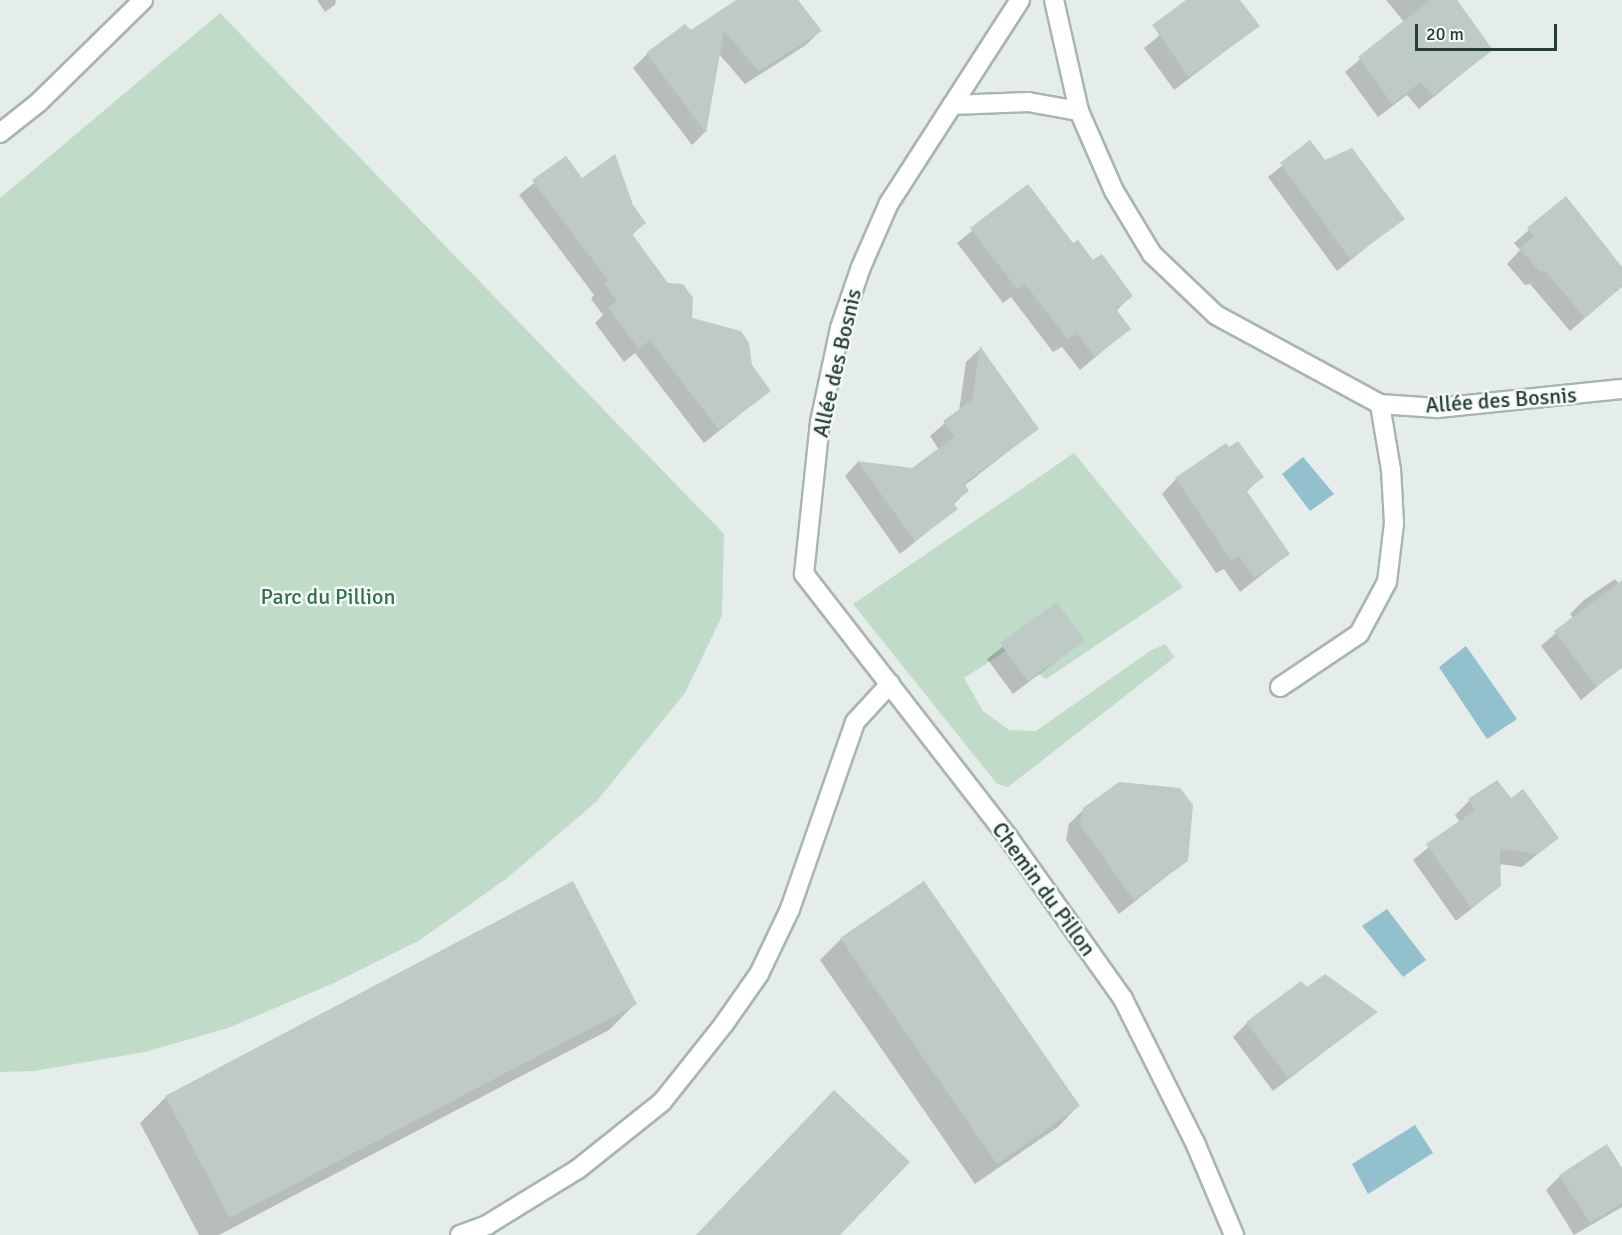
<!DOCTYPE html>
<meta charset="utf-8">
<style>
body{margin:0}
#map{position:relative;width:1622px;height:1235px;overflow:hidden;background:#e5edea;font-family:Signika,sans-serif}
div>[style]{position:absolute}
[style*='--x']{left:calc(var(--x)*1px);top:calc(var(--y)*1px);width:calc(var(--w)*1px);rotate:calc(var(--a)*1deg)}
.green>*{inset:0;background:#c0dcc9}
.water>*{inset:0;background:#92c0cd}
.shadow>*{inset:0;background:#0003}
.building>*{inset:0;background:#bdcac6}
.roads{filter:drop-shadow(2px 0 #a8b5b1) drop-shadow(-2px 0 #a8b5b1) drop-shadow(0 2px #a8b5b1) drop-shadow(0 -2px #a8b5b1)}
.service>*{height:18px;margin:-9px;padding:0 9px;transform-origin:9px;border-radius:9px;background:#fff}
.minor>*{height:18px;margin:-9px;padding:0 9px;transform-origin:9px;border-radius:9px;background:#fff}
span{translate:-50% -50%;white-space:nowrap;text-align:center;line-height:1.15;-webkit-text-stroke:5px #f5f9f8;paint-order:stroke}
.street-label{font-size:22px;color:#253d38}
.park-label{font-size:22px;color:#33714e}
.scale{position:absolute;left:1415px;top:24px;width:142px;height:27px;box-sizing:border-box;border:3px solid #253d38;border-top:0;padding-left:8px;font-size:18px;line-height:21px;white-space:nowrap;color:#253d38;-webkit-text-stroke:4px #f5f9f8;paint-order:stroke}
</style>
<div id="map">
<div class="green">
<i style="clip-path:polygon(220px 13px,724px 534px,722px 616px,685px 693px,596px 802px,506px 879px,420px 940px,334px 983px,228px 1028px,145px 1052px,34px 1071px,0 1072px,0 198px)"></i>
<i style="clip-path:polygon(1074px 453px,1183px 587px,1046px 679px,1006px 651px,964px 678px,983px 711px,1009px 730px,1036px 731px,1150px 651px,1165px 644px,1175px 657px,1008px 787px,997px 784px,853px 604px)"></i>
</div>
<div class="water">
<i style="clip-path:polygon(1303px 457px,1334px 494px,1310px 511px,1282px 474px)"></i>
<i style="clip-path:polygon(1466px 646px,1517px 719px,1487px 739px,1439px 667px)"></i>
<i style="clip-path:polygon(1387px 909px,1426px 960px,1403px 977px,1362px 926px)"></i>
<i style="clip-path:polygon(1415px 1125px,1433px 1153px,1368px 1194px,1352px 1164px)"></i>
</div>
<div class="shadow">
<i style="clip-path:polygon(317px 0,336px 0,335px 5px,342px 0,325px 12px)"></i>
<i style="clip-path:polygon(739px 0,796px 0,820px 31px,806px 45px,745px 84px,719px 54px,705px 132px,692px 145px,633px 68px,647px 54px,690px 32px)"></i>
<i style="clip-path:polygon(1203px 0,1238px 0,1258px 26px,1174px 90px,1144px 48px)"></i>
<i style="clip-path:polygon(1386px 0,1455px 0,1491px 50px,1419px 109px,1407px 95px,1378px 117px,1345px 72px,1404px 22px)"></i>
<i style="clip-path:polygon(1310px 143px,1328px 167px,1403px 218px,1337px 271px,1268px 177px)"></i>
<i style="clip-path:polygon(566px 158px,581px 180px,632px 206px,644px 223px,631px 236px,690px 319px,769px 391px,704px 443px,635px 353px,624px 362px,595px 323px,603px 315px,591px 299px,594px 295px,519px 195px)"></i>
<i style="clip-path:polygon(1027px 186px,1073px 246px,1131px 296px,1116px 311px,1129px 329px,1080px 370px,1062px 347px,1053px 352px,1011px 297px,1003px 303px,957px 243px)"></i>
<i style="clip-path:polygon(1566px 198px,1622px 270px,1622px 286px,1570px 331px,1530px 284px,1525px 285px,1507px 264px,1520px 250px,1514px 243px)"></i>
<i style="clip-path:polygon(980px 349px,1037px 429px,964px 486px,967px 491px,953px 505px,956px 509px,900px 554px,845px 476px,858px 462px,912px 470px,939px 450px,930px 436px,959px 411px,966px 362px)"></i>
<i style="clip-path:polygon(1262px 477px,1246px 492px,1288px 554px,1240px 592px,1224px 569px,1216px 573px,1162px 494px,1176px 479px)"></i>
<i style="clip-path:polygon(1615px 579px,1622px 587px,1622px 666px,1581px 700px,1541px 646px,1573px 618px,1570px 614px,1584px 600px)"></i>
<i style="clip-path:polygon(1057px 604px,1083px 641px,1013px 694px,987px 659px)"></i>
<i style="clip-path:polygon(1511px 800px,1557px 838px,1522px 867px,1499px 864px,1500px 886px,1456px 921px,1413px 860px,1460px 822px,1455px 815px,1469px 801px)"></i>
<i style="clip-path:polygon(1084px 809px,1187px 860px,1119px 914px,1066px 840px,1069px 824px)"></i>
<i style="clip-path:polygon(923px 883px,1078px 1106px,1058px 1127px,975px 1184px,820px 960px,841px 939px)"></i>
<i style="clip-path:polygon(572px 884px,635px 1004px,609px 1030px,219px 1235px,199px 1235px,140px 1123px,166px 1097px)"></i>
<i style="clip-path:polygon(1306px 989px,1375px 1013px,1273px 1091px,1233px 1037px,1247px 1023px)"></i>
<i style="clip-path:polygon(1622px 1171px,1622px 1207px,1574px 1235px,1546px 1190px,1560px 1176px)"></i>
</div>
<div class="building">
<i style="clip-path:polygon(736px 0,798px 0,822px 31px,759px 71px,724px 31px,706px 133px,646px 53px,685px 24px,691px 30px)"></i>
<i style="clip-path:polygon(1186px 0,1240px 0,1260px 26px,1189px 77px,1152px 25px)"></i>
<i style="clip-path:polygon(1430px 0,1457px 0,1493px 50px,1433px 96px,1421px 82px,1392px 104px,1358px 57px)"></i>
<i style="clip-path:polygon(1310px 140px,1325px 160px,1352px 148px,1405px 219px,1350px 259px,1280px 163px)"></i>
<i style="clip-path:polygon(615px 154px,633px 205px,646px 223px,632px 234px,668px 283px,683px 284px,693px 298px,692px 318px,741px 331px,749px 343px,752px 365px,771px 391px,719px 430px,650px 340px,639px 349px,608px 308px,617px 301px,604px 283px,608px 280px,532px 180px,566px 156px,582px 178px)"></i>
<i style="clip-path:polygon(1028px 184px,1073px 243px,1078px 240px,1093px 260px,1102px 254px,1133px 296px,1116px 309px,1131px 329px,1095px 357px,1077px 334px,1067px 339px,1025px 284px,1018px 290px,970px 228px)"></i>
<i style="clip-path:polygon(1566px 196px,1622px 267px,1622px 287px,1585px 318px,1545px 271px,1539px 271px,1520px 249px,1534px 236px,1527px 228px)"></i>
<i style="clip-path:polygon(980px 346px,1039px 429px,964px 483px,969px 491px,953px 503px,958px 509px,915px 541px,857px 461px,912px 468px,954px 437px,943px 421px,972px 400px)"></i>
<i style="clip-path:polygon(1238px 441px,1264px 477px,1246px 490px,1290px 554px,1255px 578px,1239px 556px,1231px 560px,1175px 478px,1226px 443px,1229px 447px)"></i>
<i style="clip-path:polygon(1622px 580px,1622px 668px,1596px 687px,1554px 631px)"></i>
<i style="clip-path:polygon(1057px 602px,1085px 641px,1028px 681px,1000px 643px)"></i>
<i style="clip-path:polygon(1497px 780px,1511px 798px,1523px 789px,1559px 838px,1538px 854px,1500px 849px,1501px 886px,1471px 908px,1426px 844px,1475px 810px,1468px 799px)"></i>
<i style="clip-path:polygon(1119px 782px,1180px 788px,1193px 805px,1188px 861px,1134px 900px,1080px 825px,1083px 808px)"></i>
<i style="clip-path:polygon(573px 881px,637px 1004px,230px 1218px,165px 1096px)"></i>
<i style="clip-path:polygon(924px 881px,1080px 1106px,997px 1164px,840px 938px)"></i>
<i style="clip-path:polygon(1325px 974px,1378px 1012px,1288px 1078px,1246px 1022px,1301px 981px,1307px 987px)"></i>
<i style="clip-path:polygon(834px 1090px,910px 1162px,840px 1235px,696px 1235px)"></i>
<i style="clip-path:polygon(1607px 1144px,1622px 1168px,1622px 1203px,1590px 1223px,1559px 1175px)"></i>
</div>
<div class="roads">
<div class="service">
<i style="--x:460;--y:1235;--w:29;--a:-20"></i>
<i style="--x:487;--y:1225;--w:107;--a:-31.6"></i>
<i style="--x:578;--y:1169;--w:107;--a:-38.6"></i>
<i style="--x:662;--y:1102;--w:100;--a:-51.5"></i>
<i style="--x:724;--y:1024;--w:61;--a:-55"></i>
<i style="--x:759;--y:974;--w:72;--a:-64.5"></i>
<i style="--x:790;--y:909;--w:198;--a:-70.8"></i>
<i style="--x:855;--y:722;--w:52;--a:-47.4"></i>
</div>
<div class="minor">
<i style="--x:1020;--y:0;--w:242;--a:122.8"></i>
<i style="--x:889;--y:203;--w:70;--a:113.6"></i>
<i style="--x:861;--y:267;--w:65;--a:109"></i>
<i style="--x:840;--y:328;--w:96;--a:102"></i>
<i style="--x:820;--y:422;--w:153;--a:96"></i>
<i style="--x:804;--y:574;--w:333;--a:52.2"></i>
<i style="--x:1008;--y:837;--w:199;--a:54.6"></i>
<i style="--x:1123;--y:999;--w:163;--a:63.4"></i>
<i style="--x:1196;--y:1145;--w:98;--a:67.1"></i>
<i style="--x:1054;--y:0;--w:114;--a:77.3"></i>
<i style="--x:1079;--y:111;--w:87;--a:66.4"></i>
<i style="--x:1114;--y:191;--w:74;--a:58.9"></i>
<i style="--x:1152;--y:254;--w:88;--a:43.6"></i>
<i style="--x:1216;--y:315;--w:187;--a:28.5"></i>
<i style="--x:1380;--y:404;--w:57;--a:4"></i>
<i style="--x:1437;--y:408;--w:186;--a:-5.9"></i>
<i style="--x:952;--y:105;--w:76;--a:-2.3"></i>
<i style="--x:1028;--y:102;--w:52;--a:10"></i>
<i style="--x:0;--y:133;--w:48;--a:-38.3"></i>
<i style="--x:38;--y:103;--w:147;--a:-44.4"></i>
<i style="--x:1280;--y:687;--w:95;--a:-33.9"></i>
<i style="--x:1359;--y:634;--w:59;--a:-61.7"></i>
<i style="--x:1387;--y:582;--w:59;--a:-83.2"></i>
<i style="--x:1394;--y:523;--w:53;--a:-93.2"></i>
<i style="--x:1391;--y:470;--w:67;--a:-99.5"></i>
</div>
</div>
<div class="street-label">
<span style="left:837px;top:363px;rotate:-77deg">Allée des Bosnis</span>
<span style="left:1501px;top:400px;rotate:-4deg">Allée des Bosnis</span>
<span style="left:1044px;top:889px;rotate:54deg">Chemin du Pillon</span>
</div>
<div class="park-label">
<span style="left:328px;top:597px">Parc du Pillion</span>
</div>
<div class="scale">20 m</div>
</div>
